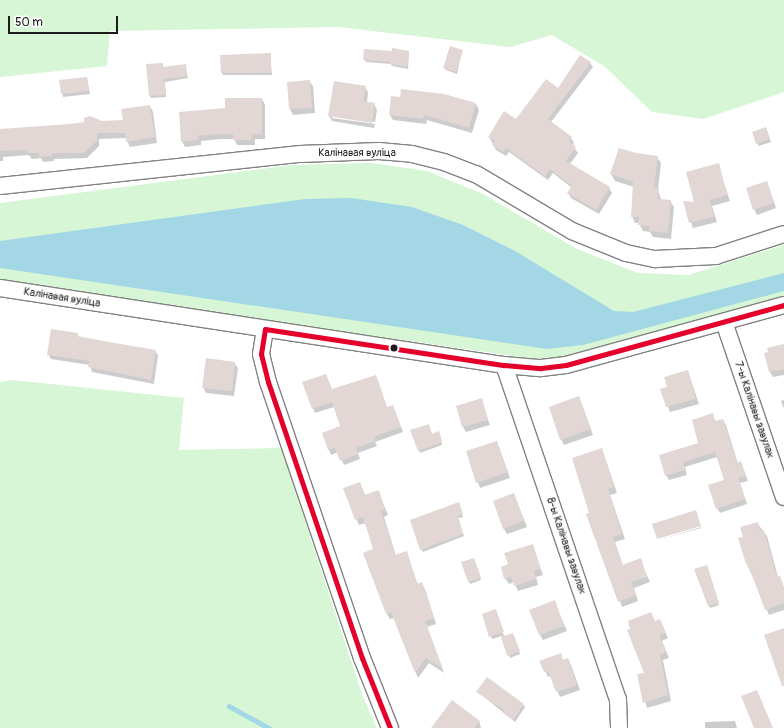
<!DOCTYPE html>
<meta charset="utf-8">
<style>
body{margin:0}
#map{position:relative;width:784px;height:728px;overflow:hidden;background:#fff;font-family:Pangolin,sans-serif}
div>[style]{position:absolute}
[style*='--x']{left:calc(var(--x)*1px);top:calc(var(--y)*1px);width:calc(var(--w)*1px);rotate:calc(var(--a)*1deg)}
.green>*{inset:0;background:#d6f6d5}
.water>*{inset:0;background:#a3d7e6}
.shadow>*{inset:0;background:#0003}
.stream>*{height:4.5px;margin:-2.25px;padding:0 2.25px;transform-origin:2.25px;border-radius:2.25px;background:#a3d7e6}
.building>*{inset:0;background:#e2d7d4}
.roads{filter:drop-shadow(1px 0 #828282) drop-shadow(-1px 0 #828282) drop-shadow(0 1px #828282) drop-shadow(0 -1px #828282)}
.street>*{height:16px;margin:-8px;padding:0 8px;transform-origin:8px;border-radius:8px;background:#fff}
.bus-1>*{height:5px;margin:-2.5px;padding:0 2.5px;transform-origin:2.5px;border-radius:2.5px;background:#e4002b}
.dots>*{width:11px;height:11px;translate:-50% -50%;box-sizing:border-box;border:2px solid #fff;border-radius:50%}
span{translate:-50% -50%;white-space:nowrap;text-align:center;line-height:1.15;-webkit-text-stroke:3px #fff;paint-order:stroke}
.street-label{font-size:11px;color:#1c1c1c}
.scale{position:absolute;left:8px;top:16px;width:110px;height:18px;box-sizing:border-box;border:2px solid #1c1c1c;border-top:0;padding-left:5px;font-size:12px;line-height:14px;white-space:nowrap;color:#1c1c1c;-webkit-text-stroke:3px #fff;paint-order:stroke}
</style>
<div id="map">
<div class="green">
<i style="clip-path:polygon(0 0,784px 0,784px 92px,703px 119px,652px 112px,604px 66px,552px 35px,511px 47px,338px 27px,110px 31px,107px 66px,0 77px)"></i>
<i style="clip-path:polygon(371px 163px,427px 171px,483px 194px,577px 249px,638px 273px,688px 275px,784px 245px,784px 298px,569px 356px,541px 360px,0 282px,0 203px,292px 165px)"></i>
<i style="clip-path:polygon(13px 380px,184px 398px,179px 450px,281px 448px,363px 697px,377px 728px,0 728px,0 382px)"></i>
</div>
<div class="water">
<i style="clip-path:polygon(351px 198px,412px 207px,463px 225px,515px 251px,614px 311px,633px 312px,784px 273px,784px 291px,583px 345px,547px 349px,0 268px,0 241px,305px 199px)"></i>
</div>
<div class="shadow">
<i style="clip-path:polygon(462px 51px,457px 74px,446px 70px,444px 68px)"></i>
<i style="clip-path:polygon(409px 52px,408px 69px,392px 66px,391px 64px,366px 62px,364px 59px)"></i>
<i style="clip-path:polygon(270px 54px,272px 75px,223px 75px,222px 73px,221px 56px)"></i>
<i style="clip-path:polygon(590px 63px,593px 67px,551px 122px,571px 138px,574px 143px,572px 145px,578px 153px,570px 164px,609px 188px,612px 193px,599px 214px,571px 198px,568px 193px,572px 188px,553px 173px,548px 180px,509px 152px,506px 156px,496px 150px,489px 137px,558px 89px)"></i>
<i style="clip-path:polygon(162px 64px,164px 68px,185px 65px,188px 78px,165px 82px,166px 97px,151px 98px,150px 96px)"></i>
<i style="clip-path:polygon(87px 78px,90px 94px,63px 97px,60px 81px)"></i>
<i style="clip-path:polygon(309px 81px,313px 86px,315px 113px,293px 115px,290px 109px,288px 83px)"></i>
<i style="clip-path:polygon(365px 87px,368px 92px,367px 103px,374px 104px,377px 110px,375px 122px,332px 116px,332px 118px,375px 124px,374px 128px,332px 121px,329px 116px)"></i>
<i style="clip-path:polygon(262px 99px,265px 105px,265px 139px,255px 139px,255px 145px,237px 145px,234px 139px,221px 139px,201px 141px,201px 145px,185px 147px,182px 141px,226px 109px)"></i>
<i style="clip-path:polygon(476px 104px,479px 110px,472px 133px,427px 120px,426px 124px,393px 120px,390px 115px)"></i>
<i style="clip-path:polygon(150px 106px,153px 112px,157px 143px,130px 147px,126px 138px,99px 139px,99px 146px,87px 158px,54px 159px,54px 161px,43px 162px,41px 158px,32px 159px,29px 155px,3px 157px,3px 161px,0 161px,0 137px,102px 122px,124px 121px)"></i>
<i style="clip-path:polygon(766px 128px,771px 142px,759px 146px,757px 143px)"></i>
<i style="clip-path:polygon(635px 154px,657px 157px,661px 163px,658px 189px,661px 200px,670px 201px,674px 207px,671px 239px,653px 237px,650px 232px,643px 231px,639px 223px,635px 223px,632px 216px,634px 187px,615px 181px,611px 174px)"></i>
<i style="clip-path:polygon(718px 165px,730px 201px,712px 206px,717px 222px,693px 228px,684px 202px,696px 203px)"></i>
<i style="clip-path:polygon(767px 182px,776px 208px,757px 215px,754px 209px)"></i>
<i style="clip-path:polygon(77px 334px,79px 338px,155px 351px,158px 355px,154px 384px,92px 372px,90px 365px,51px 359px,48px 354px)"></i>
<i style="clip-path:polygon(784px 345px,784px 375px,773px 377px,770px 372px)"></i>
<i style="clip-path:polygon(234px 363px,238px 368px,234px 396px,206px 393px,203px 387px)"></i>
<i style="clip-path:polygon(688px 371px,699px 404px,670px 412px,661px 390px,668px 388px)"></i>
<i style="clip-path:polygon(326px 375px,332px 390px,378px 381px,387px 408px,393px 406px,403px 432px,375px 442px,377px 446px,358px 453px,360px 459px,344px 465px,338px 452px,331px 455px,323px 433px,341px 427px,334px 407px,315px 413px,303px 383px)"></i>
<i style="clip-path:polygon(579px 397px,593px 435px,564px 445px,561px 439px)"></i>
<i style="clip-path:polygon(481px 399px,490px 425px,466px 432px,463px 427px)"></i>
<i style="clip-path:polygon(784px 400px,784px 409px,781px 401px)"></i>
<i style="clip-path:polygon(712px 414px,716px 422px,723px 420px,726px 425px,738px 464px,741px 463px,748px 481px,740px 483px,747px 504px,720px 513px,717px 508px,725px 480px,717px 457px,685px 467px,687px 475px,669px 480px,666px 475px,699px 443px)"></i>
<i style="clip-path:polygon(429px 427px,432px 435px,440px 435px,442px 445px,420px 453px,419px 450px)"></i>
<i style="clip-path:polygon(497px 442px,510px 478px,480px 488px,467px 452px)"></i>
<i style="clip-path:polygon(602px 449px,617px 493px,610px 495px,625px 539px,615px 542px,623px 566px,640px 560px,650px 582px,634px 588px,638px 601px,622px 607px,590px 514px)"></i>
<i style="clip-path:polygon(360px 483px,365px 495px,378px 491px,388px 515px,384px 517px,396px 556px,406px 552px,418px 585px,422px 584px,425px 589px,436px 624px,427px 627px,444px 673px,429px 663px,418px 678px,394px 618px,390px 619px,387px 614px,364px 553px,375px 550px,366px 523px,359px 525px,345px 489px)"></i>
<i style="clip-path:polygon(514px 494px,527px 527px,507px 534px,504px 529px)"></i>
<i style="clip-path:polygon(459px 503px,463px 517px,458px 518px,464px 536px,423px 552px,421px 549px)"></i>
<i style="clip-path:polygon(757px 523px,767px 536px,778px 577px,784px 587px,784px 610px,769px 615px,747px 564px,744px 537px)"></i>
<i style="clip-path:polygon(701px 527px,701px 528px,659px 540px)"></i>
<i style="clip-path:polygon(532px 545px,543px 575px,536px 577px,538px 585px,518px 591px,514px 582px,509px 584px,505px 578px,509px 565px)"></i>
<i style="clip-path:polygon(475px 561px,481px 580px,470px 584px,462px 563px)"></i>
<i style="clip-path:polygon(708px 569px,719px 605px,710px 608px,695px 570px)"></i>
<i style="clip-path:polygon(554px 601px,567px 631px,543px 640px,540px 635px)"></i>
<i style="clip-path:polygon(651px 613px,655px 622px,660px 620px,668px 638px,662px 641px,669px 658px,663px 660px,671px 701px,647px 708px,638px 675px,645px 674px,632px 629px)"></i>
<i style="clip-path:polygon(483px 615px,500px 628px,505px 637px,514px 636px,520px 654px,510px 658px,502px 636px,492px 639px)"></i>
<i style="clip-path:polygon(560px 654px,564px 661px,568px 659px,571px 665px,580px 690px,560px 697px,551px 676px,548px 677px,541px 661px)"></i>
<i style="clip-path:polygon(478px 692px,523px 705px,525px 707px,515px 722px)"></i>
<i style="clip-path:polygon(479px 721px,481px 728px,436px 728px)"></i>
<i style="clip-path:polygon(735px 721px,737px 728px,705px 728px,705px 722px)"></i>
</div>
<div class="stream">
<i style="--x:229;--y:706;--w:46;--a:28.8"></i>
</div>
<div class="building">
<i style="clip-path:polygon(450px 46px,463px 50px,456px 72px,443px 68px)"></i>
<i style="clip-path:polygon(392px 48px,409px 51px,407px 67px,390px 64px,390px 62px,363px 60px,364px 49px,392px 51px)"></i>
<i style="clip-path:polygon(271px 53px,271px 73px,221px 73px,220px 55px)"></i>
<i style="clip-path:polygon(580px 55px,591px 62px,548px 119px,572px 137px,569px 141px,576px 147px,566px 161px,610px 187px,596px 210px,567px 193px,572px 186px,550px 169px,545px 176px,506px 148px,503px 152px,492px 145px,495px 141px,488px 137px,504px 111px,516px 119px,546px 79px,558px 88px)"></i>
<i style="clip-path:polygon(163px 63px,163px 67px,186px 64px,187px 76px,164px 79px,166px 95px,149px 96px,146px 64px)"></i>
<i style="clip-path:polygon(87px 77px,89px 91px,61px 94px,59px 80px)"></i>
<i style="clip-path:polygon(310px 80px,312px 108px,289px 109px,287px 82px)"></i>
<i style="clip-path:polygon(334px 81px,366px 86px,363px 101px,375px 103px,372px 123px,328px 116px)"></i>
<i style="clip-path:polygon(401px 89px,444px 94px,476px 103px,469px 128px,424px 115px,423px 119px,389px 115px,391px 96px,400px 97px)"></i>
<i style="clip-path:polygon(225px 98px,262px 98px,262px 134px,252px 134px,252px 140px,233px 140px,233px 134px,217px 134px,198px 136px,198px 140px,181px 142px,179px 112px,225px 108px)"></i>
<i style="clip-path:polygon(150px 105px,155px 137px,126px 142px,125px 133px,97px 133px,97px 141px,84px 153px,52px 153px,52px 156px,39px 157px,39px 153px,27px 153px,27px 150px,0 151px,0 129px,70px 124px,84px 122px,84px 118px,90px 116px,102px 121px,123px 120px,121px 109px)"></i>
<i style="clip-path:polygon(766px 127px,770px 139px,756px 144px,752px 132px)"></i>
<i style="clip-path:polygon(619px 148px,636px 153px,658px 156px,654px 188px,659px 188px,658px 199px,671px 200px,668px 233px,649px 231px,649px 226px,638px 225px,639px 217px,631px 217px,633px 182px,610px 174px)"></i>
<i style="clip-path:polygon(719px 163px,727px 195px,710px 200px,714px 217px,689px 223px,683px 201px,694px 202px,686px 172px)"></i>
<i style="clip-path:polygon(767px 181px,774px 203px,753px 210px,746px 188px)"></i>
<i style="clip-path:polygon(51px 329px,78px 333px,77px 336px,109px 342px,156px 350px,151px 380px,88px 367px,89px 361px,47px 355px)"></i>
<i style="clip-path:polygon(784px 344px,784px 369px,769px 372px,764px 353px,768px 352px,767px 348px)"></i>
<i style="clip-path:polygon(206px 358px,235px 362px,232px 391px,202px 388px)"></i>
<i style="clip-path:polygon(688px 370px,696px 399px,666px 407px,660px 389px,667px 387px,664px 377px)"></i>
<i style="clip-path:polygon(326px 374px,332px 389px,376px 375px,387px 407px,393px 405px,401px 427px,374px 437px,375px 441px,356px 448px,358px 454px,340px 461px,335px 448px,328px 450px,322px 433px,340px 426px,332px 402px,312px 409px,302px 382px)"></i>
<i style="clip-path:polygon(579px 396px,591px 429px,560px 440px,549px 407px)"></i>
<i style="clip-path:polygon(482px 398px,488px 420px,462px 427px,456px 406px)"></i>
<i style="clip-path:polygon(713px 413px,715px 421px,723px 419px,737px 463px,741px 461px,746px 476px,738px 478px,745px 499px,716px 509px,708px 485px,724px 480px,715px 452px,683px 462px,685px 470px,665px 476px,659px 455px,698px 443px,692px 420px)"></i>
<i style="clip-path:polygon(429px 424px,432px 434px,439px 431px,442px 442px,418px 451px,410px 430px)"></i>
<i style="clip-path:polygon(497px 441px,508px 472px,476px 483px,466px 451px)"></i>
<i style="clip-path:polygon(602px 448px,614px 487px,608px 489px,622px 534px,613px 537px,622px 565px,641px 558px,647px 577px,631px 582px,636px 595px,618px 602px,586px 514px,589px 513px,572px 458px)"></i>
<i style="clip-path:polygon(360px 482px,365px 495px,379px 490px,385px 510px,381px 511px,395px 555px,407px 551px,417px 584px,422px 582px,434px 618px,425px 621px,443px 669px,426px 658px,415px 673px,391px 612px,386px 614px,363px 553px,373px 549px,363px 517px,355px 520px,343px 488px)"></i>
<i style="clip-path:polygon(514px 493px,524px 521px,503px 529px,493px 501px)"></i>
<i style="clip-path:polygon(459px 502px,463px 514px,458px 516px,463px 534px,420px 550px,410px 520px)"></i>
<i style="clip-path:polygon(696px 510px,701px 526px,657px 539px,652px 524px)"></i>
<i style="clip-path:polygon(758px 522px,760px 531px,764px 530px,777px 577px,780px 576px,784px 587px,784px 603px,765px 610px,748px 564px,746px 564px,738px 538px,743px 537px,740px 527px)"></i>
<i style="clip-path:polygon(533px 544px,541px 569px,534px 571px,536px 579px,514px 586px,511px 577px,504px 579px,501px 567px,508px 564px,504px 553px)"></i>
<i style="clip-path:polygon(474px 558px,481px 578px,468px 582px,461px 562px)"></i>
<i style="clip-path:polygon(707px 565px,719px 603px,708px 606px,694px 569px)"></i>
<i style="clip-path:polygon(555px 600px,564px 626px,539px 635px,529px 610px)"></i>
<i style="clip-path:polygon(496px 609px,504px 632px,489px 637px,482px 614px)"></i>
<i style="clip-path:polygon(651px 612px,655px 621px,660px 619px,666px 633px,659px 635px,666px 652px,660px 655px,668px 695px,643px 703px,637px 674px,644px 673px,627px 630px,630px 629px,628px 621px)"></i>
<i style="clip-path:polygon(784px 628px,784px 686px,782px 686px,764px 635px)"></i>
<i style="clip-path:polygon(513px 633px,520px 651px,507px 656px,501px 637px)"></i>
<i style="clip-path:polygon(561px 653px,563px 660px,568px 658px,577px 685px,556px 692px,548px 671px,544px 672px,539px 661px)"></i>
<i style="clip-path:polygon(487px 677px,524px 704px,513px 720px,502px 712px,504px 710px,476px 692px)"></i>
<i style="clip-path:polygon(757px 690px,773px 728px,754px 728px,741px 696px)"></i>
<i style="clip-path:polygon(452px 700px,480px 721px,474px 728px,431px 728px)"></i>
</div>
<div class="roads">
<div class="street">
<i style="--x:0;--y:186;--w:302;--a:-6.1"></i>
<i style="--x:300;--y:154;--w:79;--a:-2.2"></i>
<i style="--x:379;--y:151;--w:33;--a:5"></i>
<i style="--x:412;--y:154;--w:33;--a:14"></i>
<i style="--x:444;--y:162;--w:34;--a:21"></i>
<i style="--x:476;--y:174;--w:112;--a:30.7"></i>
<i style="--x:572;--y:231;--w:58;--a:22.2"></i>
<i style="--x:626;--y:253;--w:30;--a:12"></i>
<i style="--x:655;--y:259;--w:61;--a:-2.8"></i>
<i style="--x:716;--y:256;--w:71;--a:-17.9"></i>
<i style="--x:0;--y:288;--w:510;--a:8.69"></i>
<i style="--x:504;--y:365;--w:37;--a:5"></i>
<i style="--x:541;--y:368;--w:25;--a:-7"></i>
<i style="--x:566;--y:365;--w:226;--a:-15.4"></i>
<i style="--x:724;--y:322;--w:185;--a:71.1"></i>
<i style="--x:265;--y:329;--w:25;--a:99"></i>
<i style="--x:261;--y:354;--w:29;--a:76"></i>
<i style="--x:268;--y:382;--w:292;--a:71.2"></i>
<i style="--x:362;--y:658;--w:75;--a:68.2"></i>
<i style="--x:504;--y:365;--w:353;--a:71.2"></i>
<i style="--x:618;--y:699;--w:29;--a:88"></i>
</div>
</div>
<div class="bus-1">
<i style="--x:390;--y:728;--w:75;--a:-111.8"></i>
<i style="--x:362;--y:658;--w:292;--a:-108.8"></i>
<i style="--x:268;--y:382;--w:29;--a:-104"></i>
<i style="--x:261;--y:354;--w:25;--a:-81"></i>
<i style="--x:265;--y:329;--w:242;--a:8.6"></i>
<i style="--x:504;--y:365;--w:37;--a:5"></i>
<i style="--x:541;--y:368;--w:25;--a:-7"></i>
<i style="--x:566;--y:365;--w:226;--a:-15.4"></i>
</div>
<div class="dots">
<i style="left:394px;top:348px;background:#1c1c1c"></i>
</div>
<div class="street-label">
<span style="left:357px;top:153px">Калінавая вуліца</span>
<span style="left:62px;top:298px;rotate:9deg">Калінавая вуліца</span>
<span style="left:754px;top:410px;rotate:71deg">7-ы Калінавы завулак</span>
<span style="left:566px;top:546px;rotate:71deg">8-ы Калінавы завулак</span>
</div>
<div class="scale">50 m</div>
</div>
